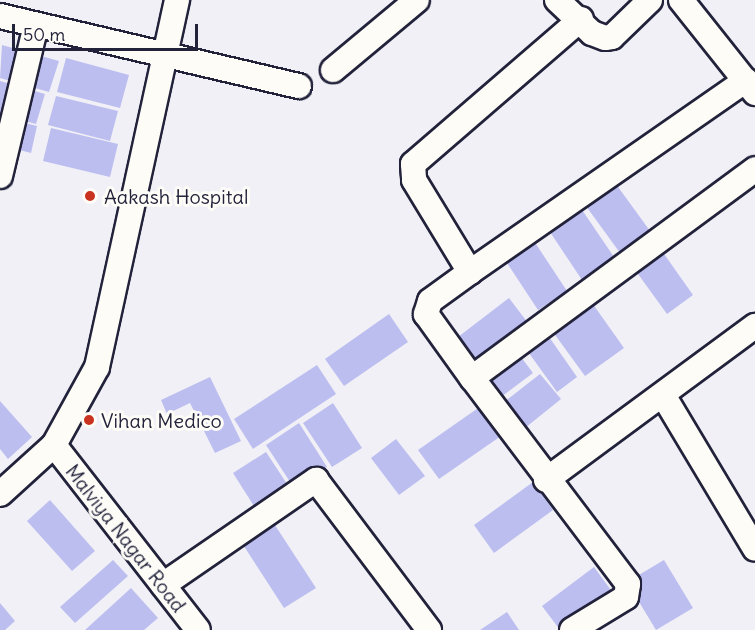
<!DOCTYPE html>
<style>
body{margin:0}
#map{position:relative;width:755px;height:630px;overflow:hidden;background:#f0f0f6;font-family:Delius,sans-serif}
div>[style]{position:absolute}
[style*='--x']{left:calc(var(--x)*1px);top:calc(var(--y)*1px);width:calc(var(--w)*1px);rotate:calc(var(--a)*1deg)}
.building>*{inset:0;background:#bdbef0}
.roads{filter:drop-shadow(2px 0 #22223b) drop-shadow(-2px 0 #22223b) drop-shadow(0 2px #22223b) drop-shadow(0 -2px #22223b)}
.minor>*{height:24px;margin:-12px;padding:0 12px;transform-origin:12px;border-radius:12px;background:#fdfcf7}
.dots>*{width:16px;height:16px;translate:-50% -50%;box-sizing:border-box;border:3px solid #fdfcf7;border-radius:50%}
span{translate:-50% -50%;white-space:nowrap;text-align:center;line-height:1.15;-webkit-text-stroke:6px #fdfcf7;paint-order:stroke}
.poi-label{font-size:20px;color:#22223b}
.left{translate:0 -50%;text-align:left}
.street-label{font-size:20px;color:#22223b}
.scale{position:absolute;left:12px;top:24px;width:186px;height:27px;box-sizing:border-box;border:3px solid #22223b;border-top:0;padding-left:8px;font-size:18px;line-height:21px;white-space:nowrap;color:#22223b;-webkit-text-stroke:4px #fdfcf7;paint-order:stroke}
</style>
<div id="map">
<div class="building">
<i style="clip-path:polygon(2px 45px,59px 61px,49px 92px,0 78px)"></i>
<i style="clip-path:polygon(66px 58px,129px 75px,120px 108px,57px 92px)"></i>
<i style="clip-path:polygon(0 81px,45px 94px,36px 124px,0 114px)"></i>
<i style="clip-path:polygon(56px 96px,118px 111px,110px 141px,48px 125px)"></i>
<i style="clip-path:polygon(0 117px,37px 126px,31px 153px,0 145px)"></i>
<i style="clip-path:polygon(51px 128px,118px 144px,110px 177px,43px 161px)"></i>
<i style="clip-path:polygon(613px 180px,653px 235px,623px 257px,583px 202px)"></i>
<i style="clip-path:polygon(578px 204px,614px 257px,582px 280px,546px 226px)"></i>
<i style="clip-path:polygon(532px 238px,567px 291px,538px 310px,503px 257px)"></i>
<i style="clip-path:polygon(657px 244px,693px 295px,667px 314px,630px 263px)"></i>
<i style="clip-path:polygon(509px 298px,531px 327px,474px 368px,454px 340px)"></i>
<i style="clip-path:polygon(590px 300px,624px 348px,585px 376px,550px 328px)"></i>
<i style="clip-path:polygon(389px 314px,408px 342px,344px 386px,325px 359px)"></i>
<i style="clip-path:polygon(547px 334px,577px 377px,557px 392px,526px 349px)"></i>
<i style="clip-path:polygon(518px 353px,533px 373px,497px 400px,482px 380px)"></i>
<i style="clip-path:polygon(317px 365px,336px 394px,253px 449px,234px 419px)"></i>
<i style="clip-path:polygon(540px 374px,561px 399px,525px 428px,504px 402px)"></i>
<i style="clip-path:polygon(210px 377px,241px 441px,215px 453px,190px 403px,167px 414px,161px 400px)"></i>
<i style="clip-path:polygon(0 401px,32px 437px,8px 459px,0 449px)"></i>
<i style="clip-path:polygon(333px 403px,362px 448px,332px 467px,303px 423px)"></i>
<i style="clip-path:polygon(481px 406px,501px 436px,439px 479px,418px 450px)"></i>
<i style="clip-path:polygon(299px 423px,327px 467px,294px 488px,266px 445px)"></i>
<i style="clip-path:polygon(396px 439px,425px 476px,399px 495px,371px 458px)"></i>
<i style="clip-path:polygon(266px 452px,293px 493px,259px 514px,233px 473px)"></i>
<i style="clip-path:polygon(533px 482px,553px 510px,494px 553px,474px 525px)"></i>
<i style="clip-path:polygon(50px 500px,95px 551px,72px 571px,27px 521px)"></i>
<i style="clip-path:polygon(269px 516px,316px 588px,284px 608px,238px 537px)"></i>
<i style="clip-path:polygon(113px 560px,128px 576px,75px 623px,60px 607px)"></i>
<i style="clip-path:polygon(664px 560px,693px 608px,656px 630px,627px 582px)"></i>
<i style="clip-path:polygon(594px 567px,616px 597px,571px 630px,560px 630px,542px 606px)"></i>
<i style="clip-path:polygon(131px 588px,158px 618px,144px 630px,85px 630px)"></i>
<i style="clip-path:polygon(0 603px,15px 621px,5px 630px,0 630px)"></i>
<i style="clip-path:polygon(507px 612px,519px 630px,480px 630px)"></i>
</div>
<div class="roads">
<div class="minor">
<i style="--x:557;--y:0;--w:48;--a:43.3"></i>
<i style="--x:592;--y:33;--w:14;--a:21"></i>
<i style="--x:605;--y:38;--w:7;--a:-8"></i>
<i style="--x:612;--y:37;--w:53;--a:-44.2"></i>
<i style="--x:681;--y:0;--w:119;--a:51.5"></i>
<i style="--x:0;--y:16;--w:307;--a:13.2"></i>
<i style="--x:581;--y:19;--w:222;--a:139.2"></i>
<i style="--x:413;--y:164;--w:16;--a:86"></i>
<i style="--x:414;--y:180;--w:108;--a:58.7"></i>
<i style="--x:470;--y:272;--w:336;--a:-34.8"></i>
<i style="--x:333;--y:70;--w:109;--a:-39.8"></i>
<i style="--x:0;--y:176;--w:155;--a:-76.6"></i>
<i style="--x:470;--y:272;--w:49;--a:144.1"></i>
<i style="--x:430;--y:301;--w:14;--a:107"></i>
<i style="--x:426;--y:314;--w:79;--a:54.3"></i>
<i style="--x:663;--y:395;--w:179;--a:59.1"></i>
<i style="--x:54;--y:445;--w:234;--a:52.1"></i>
<i style="--x:546;--y:480;--w:260;--a:-36.4"></i>
<i style="--x:0;--y:494;--w:73;--a:-42.2"></i>
<i style="--x:54;--y:445;--w:89;--a:-61.1"></i>
<i style="--x:97;--y:367;--w:376;--a:-77.7"></i>
<i style="--x:163;--y:585;--w:186;--a:-34.5"></i>
<i style="--x:316;--y:480;--w:188;--a:53"></i>
<i style="--x:572;--y:630;--w:63;--a:-31.4"></i>
<i style="--x:626;--y:597;--w:13;--a:-81"></i>
<i style="--x:628;--y:584;--w:258;--a:-127.1"></i>
<i style="--x:472;--y:378;--w:352;--a:-36.4"></i>
</div>
</div>
<div class="dots">
<i style="left:90px;top:196px;background:#c8321e"></i>
<i style="left:89px;top:420px;background:#c8321e"></i>
</div>
<div class="poi-label">
<span class="left" style="left:104px;top:196px">Aakash Hospital</span>
<span class="left" style="left:101px;top:420px">Vihan Medico</span>
</div>
<div class="street-label">
<span style="left:126px;top:538px;rotate:52deg">Malviya Nagar Road</span>
</div>
<div class="scale">50 m</div>
</div>
